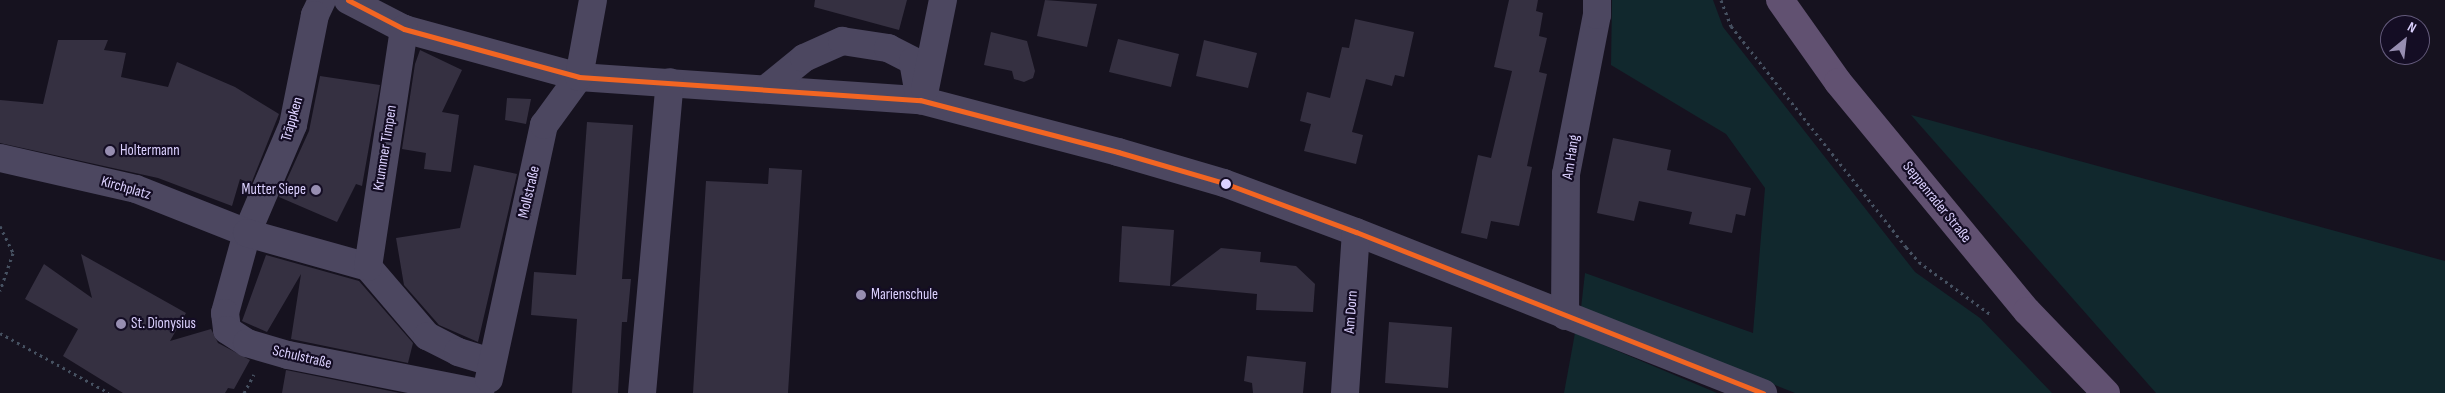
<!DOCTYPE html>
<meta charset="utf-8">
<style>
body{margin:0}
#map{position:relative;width:2445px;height:393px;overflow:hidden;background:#16121f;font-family:"Sofia Sans Condensed",sans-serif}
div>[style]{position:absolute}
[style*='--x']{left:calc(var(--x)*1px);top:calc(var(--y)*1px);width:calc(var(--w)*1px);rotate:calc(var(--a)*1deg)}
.green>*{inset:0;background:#11282d}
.building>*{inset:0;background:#353041}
.path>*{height:3px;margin-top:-1.5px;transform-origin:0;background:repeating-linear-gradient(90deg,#465161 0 2.5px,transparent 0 6.5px)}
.minor>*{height:28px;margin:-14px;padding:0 14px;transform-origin:14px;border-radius:14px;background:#4c4760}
.major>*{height:28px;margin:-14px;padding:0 14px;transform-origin:14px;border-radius:14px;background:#615171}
.bus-1>*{height:5px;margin:-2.5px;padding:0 2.5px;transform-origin:2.5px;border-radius:2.5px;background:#f26522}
.dots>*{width:14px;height:14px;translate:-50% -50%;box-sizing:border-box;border:2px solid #140d24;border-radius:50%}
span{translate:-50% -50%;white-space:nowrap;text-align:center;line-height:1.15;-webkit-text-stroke:4.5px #140d24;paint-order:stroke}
.street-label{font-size:15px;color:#dcd1ff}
.poi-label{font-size:15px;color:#dcd1ff}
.left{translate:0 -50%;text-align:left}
.right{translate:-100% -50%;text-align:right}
.north{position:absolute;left:2380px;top:15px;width:50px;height:50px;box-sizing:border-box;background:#140d24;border:1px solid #645b7c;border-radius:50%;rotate:29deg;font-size:14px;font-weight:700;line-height:20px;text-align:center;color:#dcd1ff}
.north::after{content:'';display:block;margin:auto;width:18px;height:22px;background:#978eb1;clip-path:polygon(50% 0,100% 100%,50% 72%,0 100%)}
</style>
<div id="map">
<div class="green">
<i style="clip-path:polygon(1612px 0,1713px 0,1723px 27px,1915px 272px,1980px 318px,2052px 393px,1795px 393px,1581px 308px,1585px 273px,1753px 333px,1765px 188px,1726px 134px,1611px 65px)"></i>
<i style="clip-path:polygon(1911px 115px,2445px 261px,2445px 393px,2156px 393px)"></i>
<i style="clip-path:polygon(1575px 333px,1717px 393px,1564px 393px)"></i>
</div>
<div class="building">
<i style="clip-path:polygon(815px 0,907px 0,899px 30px,814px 7px)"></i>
<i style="clip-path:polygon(1045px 0,1097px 4px,1087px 47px,1037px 36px)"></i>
<i style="clip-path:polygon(1509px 0,1538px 0,1536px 11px,1543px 13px,1539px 36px,1547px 38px,1539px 72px,1547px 74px,1527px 166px,1532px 167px,1519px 226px,1491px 221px,1487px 239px,1461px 233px,1478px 155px,1491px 158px,1512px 71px,1494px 67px)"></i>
<i style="clip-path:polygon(1355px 19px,1414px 32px,1404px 77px,1395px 75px,1392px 86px,1366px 79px,1352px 132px,1363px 135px,1356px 164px,1304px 151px,1311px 124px,1300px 121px,1307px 92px,1330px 98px,1342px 47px,1349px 48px)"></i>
<i style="clip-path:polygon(991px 32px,1027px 41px,1035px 71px,1033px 78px,1024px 82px,1014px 79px,1012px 71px,984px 65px)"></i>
<i style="clip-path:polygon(1118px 39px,1179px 54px,1171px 87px,1109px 72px)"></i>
<i style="clip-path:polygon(58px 40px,108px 40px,104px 50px,126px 53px,121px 77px,168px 87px,177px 62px,235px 87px,279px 114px,251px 184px,240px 179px,232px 206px,158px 178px,0 143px,0 100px,43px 104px)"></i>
<i style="clip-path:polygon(1204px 40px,1257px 53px,1248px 88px,1196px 76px)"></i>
<i style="clip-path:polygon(420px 50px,462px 70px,442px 112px,459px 115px,451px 172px,424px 169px,426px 153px,402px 149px,415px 64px)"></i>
<i style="clip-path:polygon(320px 76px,380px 85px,362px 186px,356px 184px,337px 222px,279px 197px,309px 131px)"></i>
<i style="clip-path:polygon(507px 98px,531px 99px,526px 124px,505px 120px)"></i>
<i style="clip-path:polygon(587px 122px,633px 125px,622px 279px,631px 279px,627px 322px,622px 322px,618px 393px,572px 393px,577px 319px,531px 315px,534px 272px,576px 275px)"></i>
<i style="clip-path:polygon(1613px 138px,1671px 150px,1667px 170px,1751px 188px,1745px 216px,1736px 214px,1732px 233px,1689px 224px,1692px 212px,1639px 201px,1634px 221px,1597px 213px)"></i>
<i style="clip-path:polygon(474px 165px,517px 174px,478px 342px,439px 325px,404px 285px,396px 238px,460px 228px)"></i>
<i style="clip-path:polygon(769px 168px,802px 170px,788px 393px,693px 393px,706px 181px,768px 184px)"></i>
<i style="clip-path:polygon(1122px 226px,1174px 230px,1170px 286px,1119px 282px)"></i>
<i style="clip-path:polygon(1221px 248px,1261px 252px,1260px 262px,1296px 266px,1315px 284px,1313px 312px,1256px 310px,1257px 294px,1171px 286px)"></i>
<i style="clip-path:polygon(81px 254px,186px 313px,170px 341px,211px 329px,218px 343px,250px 360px,234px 389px,228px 388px,225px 393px,123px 393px,63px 356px,78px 329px,25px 299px,44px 264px,92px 298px)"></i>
<i style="clip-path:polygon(266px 255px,359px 281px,413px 343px,408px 363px,291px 339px,301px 274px,267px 332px,242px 321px)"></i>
<i style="clip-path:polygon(1389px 322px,1452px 327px,1448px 388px,1385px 383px)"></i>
<i style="clip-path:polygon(1247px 356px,1306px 362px,1303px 393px,1253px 393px,1252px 383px,1244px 381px)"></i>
<i style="clip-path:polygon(286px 370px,400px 393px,282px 393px)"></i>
</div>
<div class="path">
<i style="--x:1721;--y:0;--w:28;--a:69"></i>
<i style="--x:1731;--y:26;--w:282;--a:51.6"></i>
<i style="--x:1906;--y:247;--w:20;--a:49"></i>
<i style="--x:1919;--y:262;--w:88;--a:36.2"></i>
<i style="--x:0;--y:226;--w:30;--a:64"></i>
<i style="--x:13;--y:253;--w:40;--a:108.9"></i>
<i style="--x:0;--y:333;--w:124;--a:28.8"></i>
<i style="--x:244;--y:393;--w:21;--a:-62"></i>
</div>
<div class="minor">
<i style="--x:322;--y:0;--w:17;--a:115"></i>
<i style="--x:315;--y:15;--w:112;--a:101.3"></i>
<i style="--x:293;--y:125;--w:117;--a:113.1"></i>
<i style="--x:247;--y:233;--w:83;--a:105.4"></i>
<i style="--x:225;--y:313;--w:17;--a:83"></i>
<i style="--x:227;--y:330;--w:24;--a:33"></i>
<i style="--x:247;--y:343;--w:43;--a:16.3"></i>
<i style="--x:288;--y:355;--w:196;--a:11.2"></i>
<i style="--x:348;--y:0;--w:63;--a:27.4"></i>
<i style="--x:404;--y:29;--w:181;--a:15.3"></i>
<i style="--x:579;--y:77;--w:342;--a:3.9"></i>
<i style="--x:920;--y:100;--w:205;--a:14.7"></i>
<i style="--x:1118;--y:152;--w:110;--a:16.3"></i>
<i style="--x:1224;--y:183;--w:141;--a:20.4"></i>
<i style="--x:1356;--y:232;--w:438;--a:21.6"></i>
<i style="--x:766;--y:89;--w:49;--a:-39.2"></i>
<i style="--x:804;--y:58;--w:42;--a:-24.1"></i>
<i style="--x:842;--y:41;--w:47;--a:8.7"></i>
<i style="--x:888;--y:48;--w:28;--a:27"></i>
<i style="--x:913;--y:61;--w:40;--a:80"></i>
<i style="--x:925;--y:89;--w:91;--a:-78.6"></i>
<i style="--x:0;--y:158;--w:139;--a:12.8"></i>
<i style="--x:136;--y:189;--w:119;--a:21.6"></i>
<i style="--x:247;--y:233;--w:126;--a:15.7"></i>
<i style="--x:368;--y:267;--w:91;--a:49.5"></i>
<i style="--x:427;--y:336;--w:35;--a:27"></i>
<i style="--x:458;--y:352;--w:34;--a:17"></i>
<i style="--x:368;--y:267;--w:241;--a:-81.4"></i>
<i style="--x:1565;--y:316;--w:142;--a:-89.6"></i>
<i style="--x:1566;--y:174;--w:162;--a:-79"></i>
<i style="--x:1597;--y:15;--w:15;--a:-90"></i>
<i style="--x:489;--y:379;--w:260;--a:-77.8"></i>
<i style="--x:544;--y:125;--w:59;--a:-53.9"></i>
<i style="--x:579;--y:77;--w:78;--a:-79.7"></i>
<i style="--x:642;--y:393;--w:312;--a:-84.9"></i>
<i style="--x:1345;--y:393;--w:161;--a:-86.1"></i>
</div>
<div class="major">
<i style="--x:1780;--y:0;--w:100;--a:54.7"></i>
<i style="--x:1838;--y:82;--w:297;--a:50.5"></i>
<i style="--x:2027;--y:311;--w:114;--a:46.1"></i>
</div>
<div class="bus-1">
<i style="--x:348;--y:0;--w:63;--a:27.4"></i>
<i style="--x:404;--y:29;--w:181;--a:15.3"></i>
<i style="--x:579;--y:77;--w:342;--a:3.9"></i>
<i style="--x:920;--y:100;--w:205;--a:14.7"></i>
<i style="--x:1118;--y:152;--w:110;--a:16.3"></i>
<i style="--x:1224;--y:183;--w:141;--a:20.4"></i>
<i style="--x:1356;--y:232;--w:438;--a:21.6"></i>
</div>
<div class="dots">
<i style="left:110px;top:151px;background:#978eb1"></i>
<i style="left:1226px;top:184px;background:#dcd1ff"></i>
<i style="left:316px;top:190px;background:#978eb1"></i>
<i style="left:861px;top:295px;background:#978eb1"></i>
<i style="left:121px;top:324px;background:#978eb1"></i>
</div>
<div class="street-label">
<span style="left:292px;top:119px;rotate:-74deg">Träppken</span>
<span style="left:385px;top:148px;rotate:-81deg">Krummer Timpen</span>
<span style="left:1571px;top:157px;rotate:-81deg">Am Hang</span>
<span style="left:126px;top:188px;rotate:16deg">Kirchplatz</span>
<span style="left:529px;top:192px;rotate:-77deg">Mollstraße</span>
<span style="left:1937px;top:202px;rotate:51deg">Seppenrader Straße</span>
<span style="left:1351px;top:312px;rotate:-86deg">Am Dorn</span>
<span style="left:302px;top:357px;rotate:13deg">Schulstraße</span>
</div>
<div class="poi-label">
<span class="left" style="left:120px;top:151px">Holtermann</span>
<span class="right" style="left:306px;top:190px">Mutter Siepe</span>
<span class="left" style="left:871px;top:295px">Marienschule</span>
<span class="left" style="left:131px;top:324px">St. Dionysius</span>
</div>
<div class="north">N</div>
</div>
